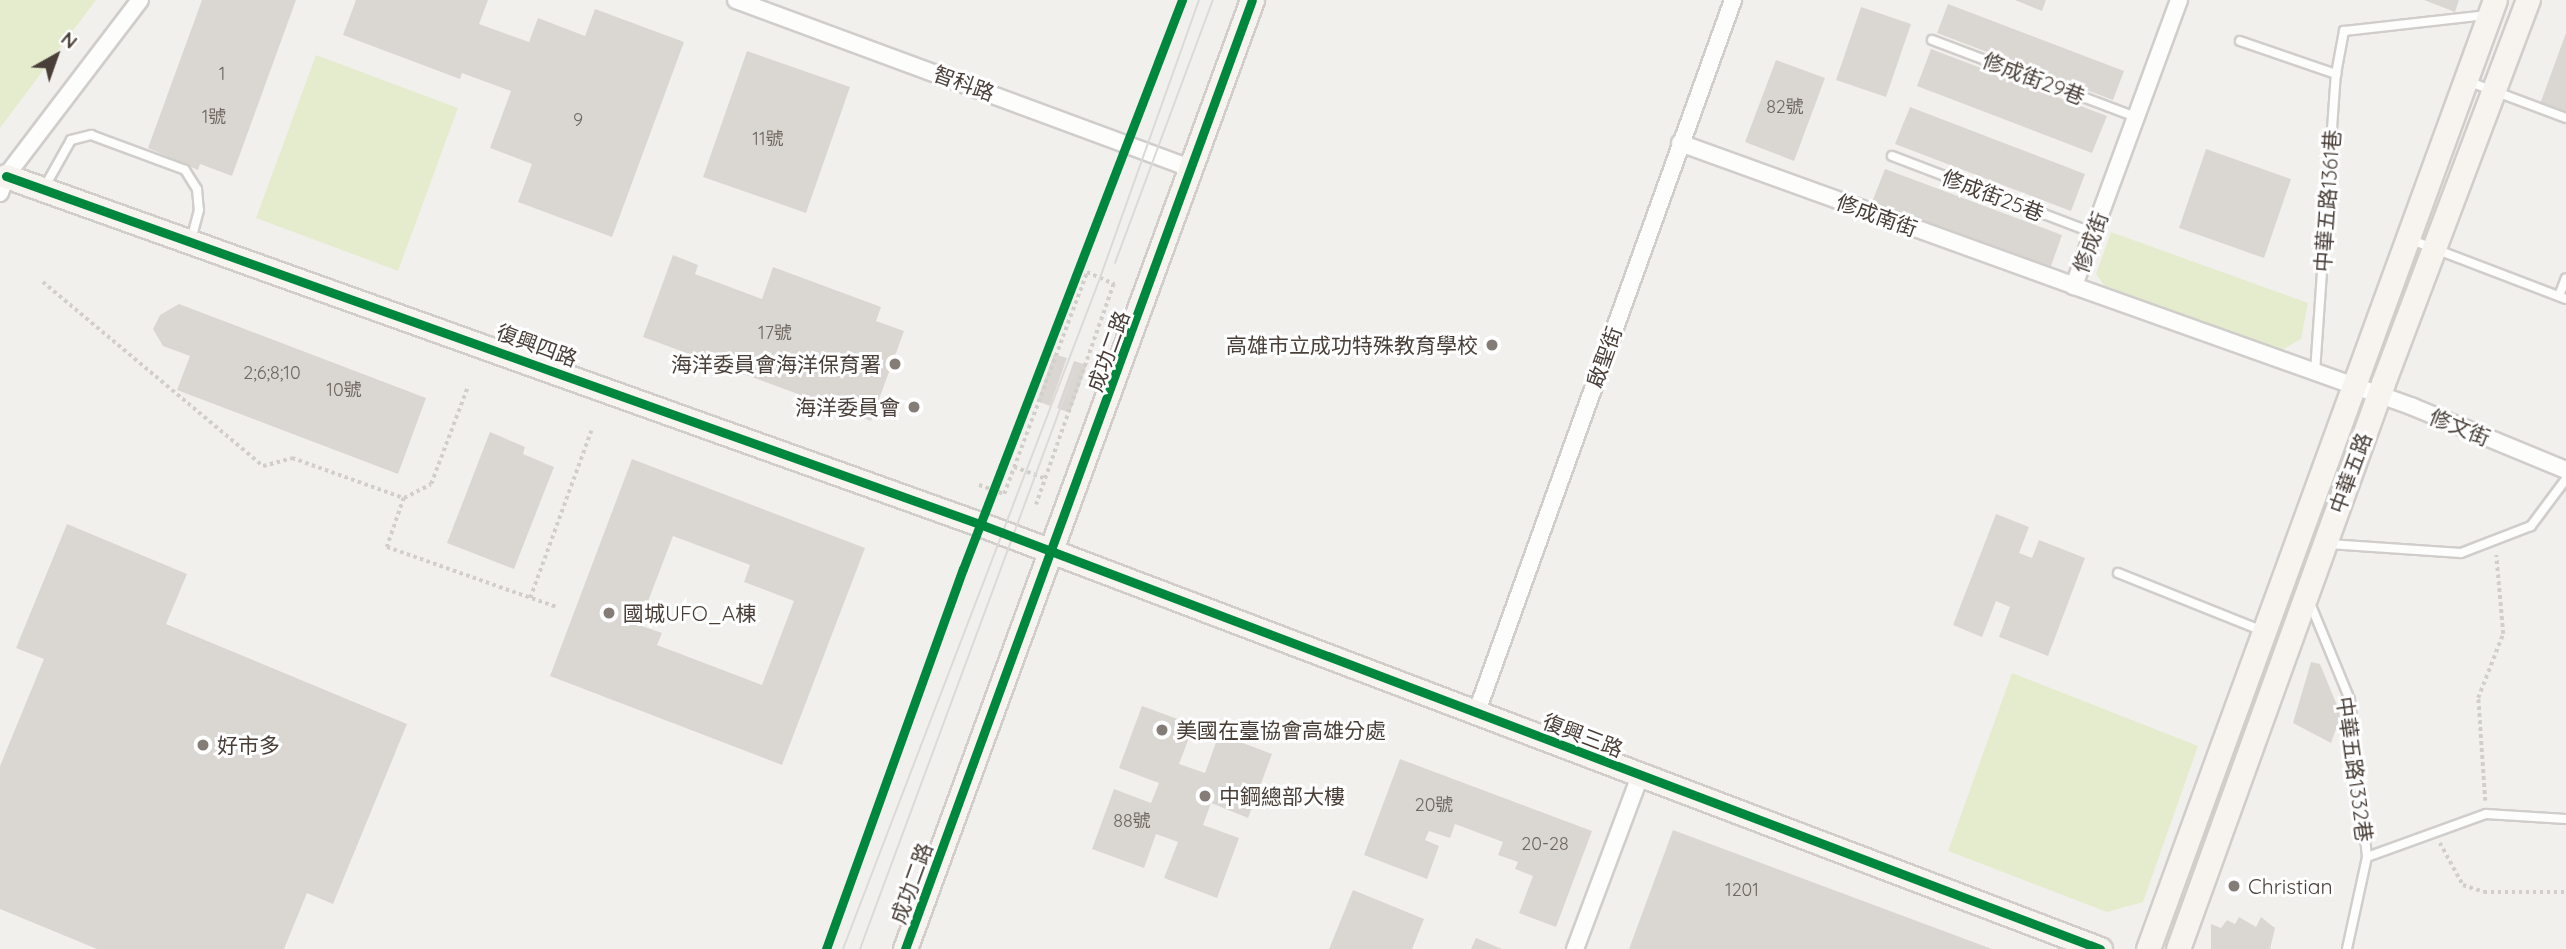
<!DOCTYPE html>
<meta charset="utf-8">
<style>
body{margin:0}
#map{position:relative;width:2566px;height:949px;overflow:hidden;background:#f2f0ed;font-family:Quicksand,"Noto Sans TC",sans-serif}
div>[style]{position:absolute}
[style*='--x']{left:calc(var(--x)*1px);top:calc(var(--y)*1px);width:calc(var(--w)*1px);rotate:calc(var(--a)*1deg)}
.green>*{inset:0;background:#e4eccd}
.building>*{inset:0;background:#dad7d3}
.path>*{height:3.5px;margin-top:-1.75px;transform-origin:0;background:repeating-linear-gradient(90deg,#d2cfcb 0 3.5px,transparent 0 7px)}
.roads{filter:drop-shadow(2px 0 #d0cdca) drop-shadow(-2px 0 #d0cdca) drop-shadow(0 2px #d0cdca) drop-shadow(0 -2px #d0cdca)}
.lane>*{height:8px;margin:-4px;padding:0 4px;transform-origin:4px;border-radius:4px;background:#fdfdfc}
.street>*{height:16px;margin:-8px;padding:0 8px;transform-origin:8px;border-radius:8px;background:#fdfdfc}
.secondary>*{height:23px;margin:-11.5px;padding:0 11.5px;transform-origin:11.5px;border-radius:11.5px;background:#f7f4f0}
.tram>*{height:2px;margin:-1px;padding:0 1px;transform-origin:1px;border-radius:1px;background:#dadad9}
.cycleway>*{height:9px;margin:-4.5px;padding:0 4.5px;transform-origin:4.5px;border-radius:4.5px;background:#00873e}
.dots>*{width:19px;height:19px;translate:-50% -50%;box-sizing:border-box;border:4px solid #fff;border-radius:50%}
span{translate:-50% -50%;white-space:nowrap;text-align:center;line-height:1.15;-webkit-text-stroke:6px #fff;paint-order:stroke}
.number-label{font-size:18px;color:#6f6660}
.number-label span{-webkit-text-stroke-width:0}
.street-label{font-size:21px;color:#493f38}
.poi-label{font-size:21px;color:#493f38}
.right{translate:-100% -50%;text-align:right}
.left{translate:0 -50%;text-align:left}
.north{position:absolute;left:21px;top:21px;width:70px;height:70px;-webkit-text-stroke:5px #fff;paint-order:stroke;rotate:40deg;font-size:19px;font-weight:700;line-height:28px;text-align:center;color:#493f38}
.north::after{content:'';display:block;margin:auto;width:24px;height:32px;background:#493f38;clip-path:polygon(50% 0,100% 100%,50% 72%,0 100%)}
</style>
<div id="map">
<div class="green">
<i style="clip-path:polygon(0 0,96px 0,0 128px)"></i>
<i style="clip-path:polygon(316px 55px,458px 108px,398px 271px,256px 218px)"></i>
<i style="clip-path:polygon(2111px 232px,2308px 303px,2301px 339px,2280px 351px,2106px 288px,2096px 274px)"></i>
<i style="clip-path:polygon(2012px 673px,2198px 746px,2143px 902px,2107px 912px,1948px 851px)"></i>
</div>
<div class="building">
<i style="clip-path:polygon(202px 0,296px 0,232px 176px,200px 164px,198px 170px,148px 148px)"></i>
<i style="clip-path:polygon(356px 0,488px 0,479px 24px,529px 42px,538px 18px,585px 36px,595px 9px,684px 42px,612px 237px,518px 202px,532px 164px,490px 148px,511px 91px,462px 73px,460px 79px,343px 35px)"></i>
<i style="clip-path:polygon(2015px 0,2046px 0,2042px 11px)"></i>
<i style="clip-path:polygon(2424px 0,2459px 0,2455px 12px)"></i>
<i style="clip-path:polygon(1948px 4px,2124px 71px,2113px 100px,1937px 33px)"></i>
<i style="clip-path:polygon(1861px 7px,1911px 24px,1886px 97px,1836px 80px)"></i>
<i style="clip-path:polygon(2566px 33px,2566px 114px,2540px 104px)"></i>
<i style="clip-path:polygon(1931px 49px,2107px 116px,2092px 153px,1917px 86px)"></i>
<i style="clip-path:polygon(747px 51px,850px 87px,806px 213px,703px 177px)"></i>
<i style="clip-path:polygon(1776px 60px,1825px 78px,1794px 161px,1745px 142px)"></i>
<i style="clip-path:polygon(1910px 107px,2085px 174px,2071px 211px,1895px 144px)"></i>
<i style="clip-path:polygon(2206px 149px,2291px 179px,2264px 258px,2179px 228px)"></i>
<i style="clip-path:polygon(1885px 169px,2062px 235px,2050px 269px,1872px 202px)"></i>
<i style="clip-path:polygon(673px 255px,698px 265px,695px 274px,762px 299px,773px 267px,881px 307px,876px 321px,904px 331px,871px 421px,643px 337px)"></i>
<i style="clip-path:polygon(179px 304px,426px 398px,398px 474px,177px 390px,190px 356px,163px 346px,153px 329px,160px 315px)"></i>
<i style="clip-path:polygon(1054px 354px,1067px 358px,1050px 406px,1037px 401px)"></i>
<i style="clip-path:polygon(1074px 361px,1087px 365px,1070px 413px,1057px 408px)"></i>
<i style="clip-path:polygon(490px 432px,525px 447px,523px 454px,554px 467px,514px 569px,447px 543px)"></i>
<i style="clip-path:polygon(evenodd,632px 459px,865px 548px,782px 765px,550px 676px,632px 459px,673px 536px,750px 565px,744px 582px,794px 601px,762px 685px,657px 645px,662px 633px,639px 625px,673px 536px)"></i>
<i style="clip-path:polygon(1996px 514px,2029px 527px,2019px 553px,2032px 558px,2039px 540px,2085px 558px,2048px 656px,1999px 637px,2010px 607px,1996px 601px,1982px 637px,1953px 625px)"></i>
<i style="clip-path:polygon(67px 524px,187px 574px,166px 624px,407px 724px,333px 904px,307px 893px,284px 949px,97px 949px,0 909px,0 766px,44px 659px,16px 648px)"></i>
<i style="clip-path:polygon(2311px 662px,2320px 664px,2341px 715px,2331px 743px,2293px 723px)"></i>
<i style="clip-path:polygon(1142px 706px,1194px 725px,1179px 764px,1205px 773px,1219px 734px,1272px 754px,1248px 818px,1211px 803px,1203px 825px,1239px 838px,1217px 898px,1164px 878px,1178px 842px,1156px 834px,1144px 868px,1092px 849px,1114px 789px,1151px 803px,1159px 783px,1119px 768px)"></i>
<i style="clip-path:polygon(1400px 759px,1592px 831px,1556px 927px,1519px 913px,1533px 876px,1515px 869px,1518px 862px,1498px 855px,1503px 842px,1455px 824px,1450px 838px,1429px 831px,1425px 840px,1439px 846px,1427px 879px,1364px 855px)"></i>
<i style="clip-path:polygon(1673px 830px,1992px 949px,1629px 949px)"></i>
<i style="clip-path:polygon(1353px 890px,1424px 919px,1412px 949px,1329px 949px)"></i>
<i style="clip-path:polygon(2239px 917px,2256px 927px,2261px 917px,2275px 928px,2270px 949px,2211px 949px,2211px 924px,2221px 928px,2227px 920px,2235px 924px)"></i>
<i style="clip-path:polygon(1476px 938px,1502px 949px,1471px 949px)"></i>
</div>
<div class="path">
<i style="--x:43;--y:282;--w:287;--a:39.9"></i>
<i style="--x:263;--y:466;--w:30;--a:-15"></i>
<i style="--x:292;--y:458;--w:119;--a:19.7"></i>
<i style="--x:404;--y:498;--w:52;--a:109.1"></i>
<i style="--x:387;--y:547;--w:182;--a:19.5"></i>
<i style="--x:1014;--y:467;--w:33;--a:20"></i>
<i style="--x:979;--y:485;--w:27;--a:20"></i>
<i style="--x:1004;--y:494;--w:237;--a:-69.5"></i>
<i style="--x:1087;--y:272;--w:30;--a:24"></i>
<i style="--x:1114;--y:284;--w:234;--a:109.4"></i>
<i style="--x:404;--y:498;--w:30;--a:-27"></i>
<i style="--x:431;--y:484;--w:105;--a:-69.3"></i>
<i style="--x:530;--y:598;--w:178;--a:-69.9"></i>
<i style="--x:2485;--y:801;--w:103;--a:-93.9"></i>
<i style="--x:2478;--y:698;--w:69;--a:-68.7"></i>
<i style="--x:2503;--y:634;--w:79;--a:-95.1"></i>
<i style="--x:2440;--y:843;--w:48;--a:61.3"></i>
<i style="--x:2463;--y:885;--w:22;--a:18"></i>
<i style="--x:2484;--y:892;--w:82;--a:0"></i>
</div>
<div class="roads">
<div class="lane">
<i style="--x:1932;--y:40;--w:218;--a:20.7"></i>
<i style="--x:2240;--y:41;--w:102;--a:19"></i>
<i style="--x:2467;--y:81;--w:106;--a:20.5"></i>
<i style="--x:1892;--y:156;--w:216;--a:20.9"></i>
<i style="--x:44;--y:188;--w:55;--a:-60.6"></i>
<i style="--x:71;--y:140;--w:21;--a:-14"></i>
<i style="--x:91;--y:135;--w:100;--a:20.4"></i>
<i style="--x:185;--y:170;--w:22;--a:58"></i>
<i style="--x:197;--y:189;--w:21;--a:85"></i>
<i style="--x:199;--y:210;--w:30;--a:105"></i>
<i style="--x:2409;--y:239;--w:168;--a:20.9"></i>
<i style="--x:2559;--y:296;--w:19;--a:-69"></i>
<i style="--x:2315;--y:372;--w:299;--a:-86"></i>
<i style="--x:2336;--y:74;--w:44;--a:-79.5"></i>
<i style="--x:2344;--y:31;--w:143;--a:-6.4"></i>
<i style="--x:2329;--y:544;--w:132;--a:3.9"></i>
<i style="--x:2461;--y:553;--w:75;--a:-21.1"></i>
<i style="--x:2531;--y:526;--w:59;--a:-53.3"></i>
<i style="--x:2118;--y:573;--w:156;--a:21.8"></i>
<i style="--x:2310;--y:603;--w:105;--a:67.6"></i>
<i style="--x:2350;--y:700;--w:158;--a:83.8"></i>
<i style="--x:2367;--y:857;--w:94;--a:102.3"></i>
<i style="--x:2367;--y:857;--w:127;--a:-19.9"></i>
<i style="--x:2486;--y:814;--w:80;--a:3.6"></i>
</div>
<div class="street">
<i style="--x:736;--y:0;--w:486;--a:20.3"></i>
<i style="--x:2179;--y:0;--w:305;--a:110.2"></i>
<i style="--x:2074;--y:286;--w:360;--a:19.6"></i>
<i style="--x:2413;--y:407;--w:165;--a:22.4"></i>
<i style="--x:1680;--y:143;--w:419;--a:19.9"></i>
<i style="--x:0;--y:193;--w:18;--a:-71"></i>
<i style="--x:6;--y:176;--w:221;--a:-52.7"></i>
<i style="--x:1476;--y:714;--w:759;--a:-70.2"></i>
<i style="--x:1575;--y:949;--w:185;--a:-69.4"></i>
</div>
<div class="secondary">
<i style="--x:6;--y:176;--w:1031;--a:19.67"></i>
<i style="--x:977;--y:523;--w:1201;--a:20.77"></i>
<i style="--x:905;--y:949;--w:1010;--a:-69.92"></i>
<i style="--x:2148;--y:949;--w:1010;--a:-69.92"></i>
<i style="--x:2178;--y:949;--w:602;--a:-70.09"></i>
<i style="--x:2383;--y:383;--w:410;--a:-69.3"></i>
</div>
</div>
<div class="tram">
<i style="--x:1115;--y:263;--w:281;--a:-69.6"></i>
<i style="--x:843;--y:949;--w:719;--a:-69.04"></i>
<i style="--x:1100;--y:278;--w:295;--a:-70.4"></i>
<i style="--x:860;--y:949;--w:616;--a:-69.68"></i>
</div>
<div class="cycleway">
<i style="--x:6;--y:176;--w:1031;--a:19.67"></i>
<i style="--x:977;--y:523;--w:1201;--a:20.77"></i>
<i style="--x:826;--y:949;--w:404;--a:-70.2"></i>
<i style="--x:963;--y:569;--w:610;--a:-68.95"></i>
<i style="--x:905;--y:949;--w:1010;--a:-69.92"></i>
</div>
<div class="dots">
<i style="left:1492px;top:345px;background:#847d77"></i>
<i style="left:895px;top:364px;background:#847d77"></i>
<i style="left:914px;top:407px;background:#847d77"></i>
<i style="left:609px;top:613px;background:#847d77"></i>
<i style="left:1162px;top:730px;background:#847d77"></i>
<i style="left:203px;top:745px;background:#847d77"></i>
<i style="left:1205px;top:796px;background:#847d77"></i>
<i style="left:2234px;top:886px;background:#847d77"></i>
</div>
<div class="number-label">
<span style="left:222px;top:74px">1</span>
<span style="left:1785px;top:107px">82號</span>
<span style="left:214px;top:117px">1號</span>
<span style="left:578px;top:120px">9</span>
<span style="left:768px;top:139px">11號</span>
<span style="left:775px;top:333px">17號</span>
<span style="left:272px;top:373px">2;6;8;10</span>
<span style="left:344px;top:390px">10號</span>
<span style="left:1434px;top:805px">20號</span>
<span style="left:1132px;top:821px">88號</span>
<span style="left:1545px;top:844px">20-28</span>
<span style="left:1742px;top:890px">1201</span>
</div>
<div class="street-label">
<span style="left:2034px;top:78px;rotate:21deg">修成街29巷</span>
<span style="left:964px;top:83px;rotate:20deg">智科路</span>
<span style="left:1993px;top:195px;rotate:21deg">修成街25巷</span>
<span style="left:2327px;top:201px;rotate:-86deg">中華五路1361巷</span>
<span style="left:1877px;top:215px;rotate:20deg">修成南街</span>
<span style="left:2090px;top:242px;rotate:-70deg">修成街</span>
<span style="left:537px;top:345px;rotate:20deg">復興四路</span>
<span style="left:1108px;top:351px;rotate:-70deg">成功二路</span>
<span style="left:1604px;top:357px;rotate:-70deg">啟聖街</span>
<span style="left:2460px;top:427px;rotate:22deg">修文街</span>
<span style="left:2350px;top:473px;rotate:-70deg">中華五路</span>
<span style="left:1583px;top:735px;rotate:21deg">復興三路</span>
<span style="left:2355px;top:769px;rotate:82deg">中華五路1332巷</span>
<span style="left:911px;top:883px;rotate:-70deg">成功二路</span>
</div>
<div class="poi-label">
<span class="right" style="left:1478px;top:345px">高雄市立成功特殊教育學校</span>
<span class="right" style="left:881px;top:364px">海洋委員會海洋保育署</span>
<span class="right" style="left:900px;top:407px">海洋委員會</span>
<span class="left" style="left:623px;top:613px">國城UFO_A棟</span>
<span class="left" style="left:1176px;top:730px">美國在臺協會高雄分處</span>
<span class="left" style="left:217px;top:745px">好市多</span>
<span class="left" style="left:1219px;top:796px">中鋼總部大樓</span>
<span class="left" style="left:2248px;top:886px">Christian</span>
</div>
<div class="north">N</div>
</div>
